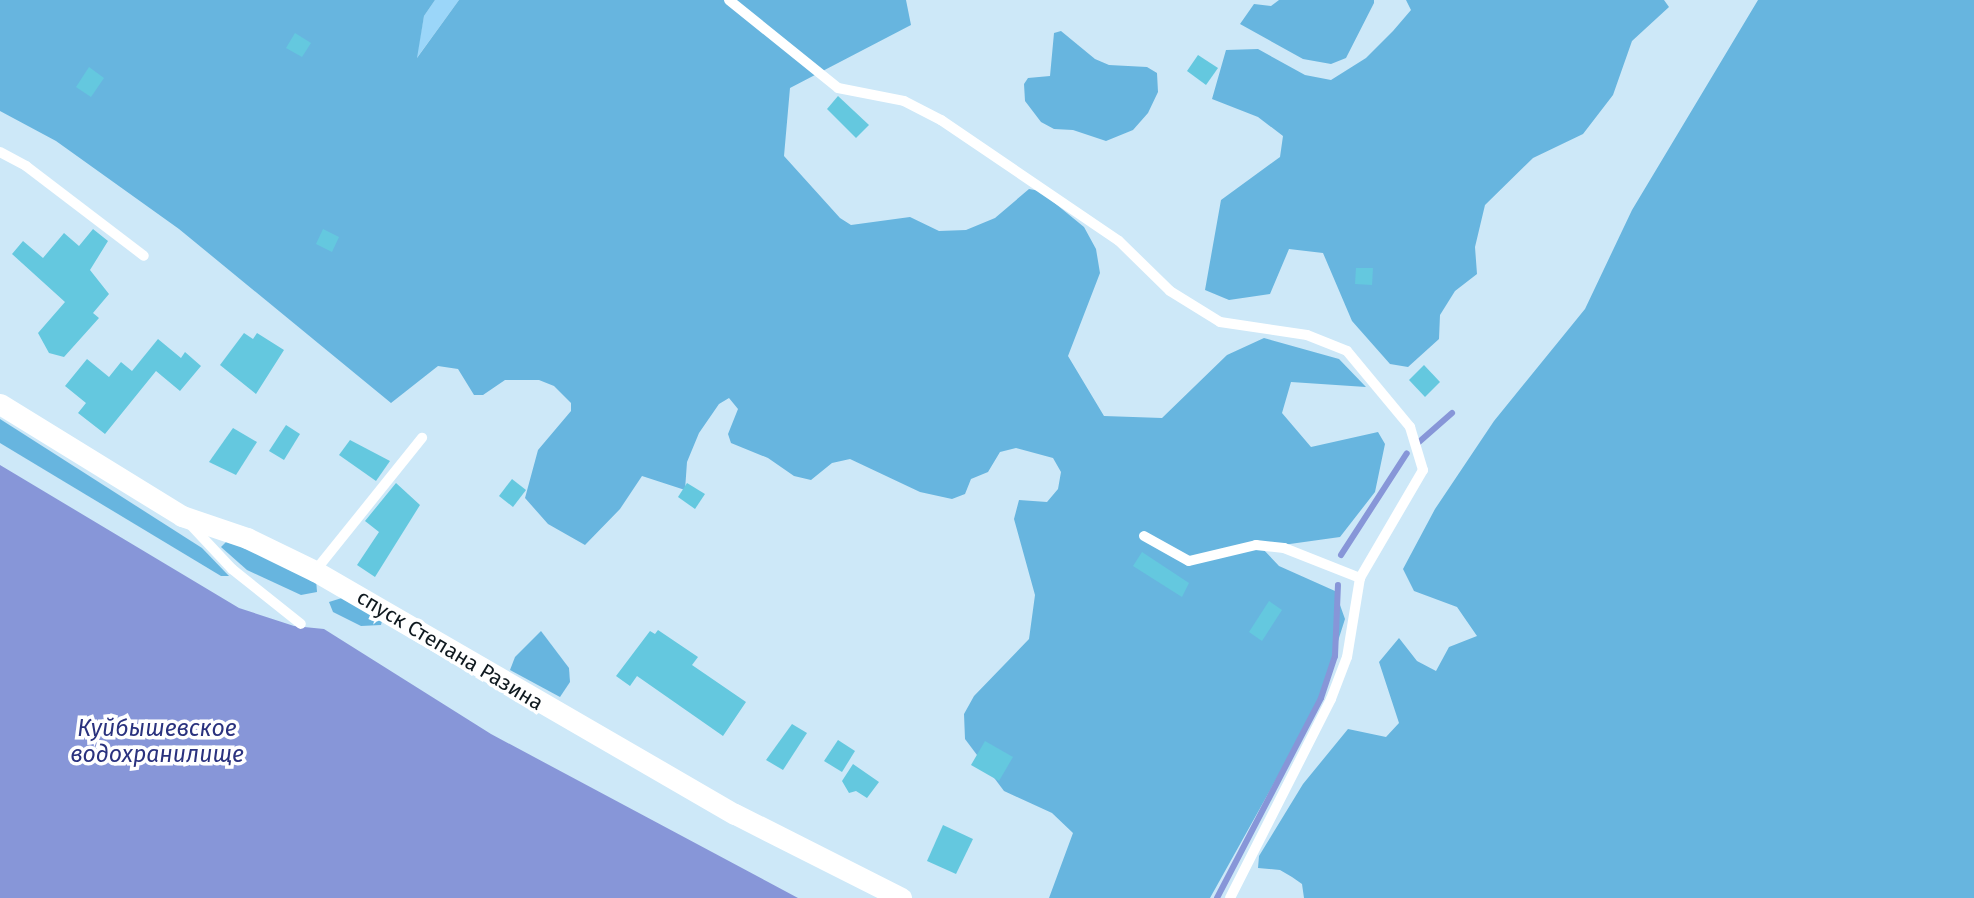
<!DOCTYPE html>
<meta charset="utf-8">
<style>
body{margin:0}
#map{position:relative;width:1974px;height:898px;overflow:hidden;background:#cde8f8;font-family:"Fira Sans",sans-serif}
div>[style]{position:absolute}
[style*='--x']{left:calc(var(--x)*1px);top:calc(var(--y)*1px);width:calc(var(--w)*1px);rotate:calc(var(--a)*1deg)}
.green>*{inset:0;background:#9bd6f9}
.forest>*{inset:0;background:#67b5df}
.water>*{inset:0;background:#8796d8}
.stream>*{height:6px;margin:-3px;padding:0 3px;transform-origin:3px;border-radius:3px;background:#8796d8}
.building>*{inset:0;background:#64c8df}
.lane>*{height:10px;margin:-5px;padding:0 5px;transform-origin:5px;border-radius:5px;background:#fff}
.street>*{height:21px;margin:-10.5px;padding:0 10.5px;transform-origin:10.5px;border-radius:10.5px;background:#fff}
span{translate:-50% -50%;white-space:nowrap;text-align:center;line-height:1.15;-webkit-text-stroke:7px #fff;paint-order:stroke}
.street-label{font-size:21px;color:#0f191f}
.water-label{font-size:23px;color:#2a327e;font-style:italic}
</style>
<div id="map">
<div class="green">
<i style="clip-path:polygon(435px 0,459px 0,416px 59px,424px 16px)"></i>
</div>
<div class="forest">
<i style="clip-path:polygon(0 0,435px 0,424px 16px,417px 58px,459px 0,906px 0,911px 25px,790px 88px,784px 156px,840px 218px,851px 225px,910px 217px,939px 231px,966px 230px,995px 218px,1029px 189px,1040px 191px,1084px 227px,1096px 249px,1100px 273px,1068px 356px,1104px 416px,1162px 418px,1227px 355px,1264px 338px,1339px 359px,1366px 387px,1291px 382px,1282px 413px,1311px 447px,1378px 432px,1385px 444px,1375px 492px,1340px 537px,1262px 548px,1279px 566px,1335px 591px,1345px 619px,1318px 704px,1210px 898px,1049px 898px,1073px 833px,1052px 813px,1004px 791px,965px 739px,964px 714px,974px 696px,1029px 639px,1035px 595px,1014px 519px,1019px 500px,1047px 502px,1058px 489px,1061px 472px,1053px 458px,1016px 448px,1000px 452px,988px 472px,971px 479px,965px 494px,952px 499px,920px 492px,850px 459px,832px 463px,811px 480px,794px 476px,768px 458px,731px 443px,728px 434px,738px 409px,729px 398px,719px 404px,699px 433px,687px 462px,685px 490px,642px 476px,620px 509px,585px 545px,548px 524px,525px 498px,538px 450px,571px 411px,571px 403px,554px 386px,539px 380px,505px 380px,483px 395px,474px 395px,458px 369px,438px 366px,391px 403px,179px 229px,56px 141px,0 111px)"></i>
<i style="clip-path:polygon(1279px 0,1374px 0,1374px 3px,1346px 58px,1331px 64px,1303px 59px,1240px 24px,1254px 4px,1271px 6px)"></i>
<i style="clip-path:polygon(1406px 0,1664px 0,1669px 7px,1632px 41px,1613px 95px,1583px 134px,1533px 158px,1485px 205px,1475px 247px,1477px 274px,1455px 291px,1440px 315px,1439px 339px,1408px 367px,1390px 364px,1352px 321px,1323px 253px,1289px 249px,1270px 294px,1229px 300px,1205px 290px,1221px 200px,1280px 157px,1283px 136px,1258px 117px,1212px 99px,1226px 50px,1258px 49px,1305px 75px,1331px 80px,1366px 58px,1393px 31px,1411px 10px)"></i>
<i style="clip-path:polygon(1758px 0,1974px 0,1974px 898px,1304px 898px,1302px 884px,1292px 877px,1280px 870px,1258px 868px,1259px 856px,1303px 784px,1348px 729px,1386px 737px,1399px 723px,1379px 662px,1399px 638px,1417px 661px,1436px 671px,1449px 647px,1477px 636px,1457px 607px,1414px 591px,1403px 569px,1435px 509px,1494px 421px,1585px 309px,1632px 210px)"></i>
<i style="clip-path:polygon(1061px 31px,1095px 59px,1109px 65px,1147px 67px,1157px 73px,1158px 92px,1148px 113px,1133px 130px,1106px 141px,1073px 130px,1054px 129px,1041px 122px,1025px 101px,1024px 84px,1028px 78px,1050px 76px,1054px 33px)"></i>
<i style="clip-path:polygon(0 419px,202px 548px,229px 576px,221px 576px,0 443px)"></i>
<i style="clip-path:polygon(228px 540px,316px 579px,317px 592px,301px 595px,247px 570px,221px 547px)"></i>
<i style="clip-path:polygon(345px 597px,382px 621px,381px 625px,361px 626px,333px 612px,329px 602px)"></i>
<i style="clip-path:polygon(541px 631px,569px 668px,570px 682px,560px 697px,510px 670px,515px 657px)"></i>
</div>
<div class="water">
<i style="clip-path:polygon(0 465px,239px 608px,294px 626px,324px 629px,491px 734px,798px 898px,0 898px)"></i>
</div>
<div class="stream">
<i style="--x:1419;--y:442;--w:44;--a:-41.3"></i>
<i style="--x:1341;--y:555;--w:121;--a:-57.1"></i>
<i style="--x:1217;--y:898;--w:225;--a:-62.5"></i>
<i style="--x:1321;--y:698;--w:44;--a:-71.6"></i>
<i style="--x:1335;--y:656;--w:71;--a:-87.6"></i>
</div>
<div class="building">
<i style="clip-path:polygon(295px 33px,311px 43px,302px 57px,286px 48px)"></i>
<i style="clip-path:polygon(1198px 55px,1218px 68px,1206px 85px,1187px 71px)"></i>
<i style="clip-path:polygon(89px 67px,104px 78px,91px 97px,76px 87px)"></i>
<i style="clip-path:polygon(838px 96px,869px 125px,856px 138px,827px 109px)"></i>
<i style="clip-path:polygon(93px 229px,108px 241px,90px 270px,109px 294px,93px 313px,99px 318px,64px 357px,49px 353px,38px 333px,65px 302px,12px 254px,23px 241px,43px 258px,64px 233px,79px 246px)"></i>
<i style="clip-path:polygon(323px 229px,339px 237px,332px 252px,316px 244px)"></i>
<i style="clip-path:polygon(1356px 268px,1373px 268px,1372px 285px,1355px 284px)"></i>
<i style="clip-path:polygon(244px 333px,253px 339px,257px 333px,284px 350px,256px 394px,220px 365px)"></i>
<i style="clip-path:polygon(158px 339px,181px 358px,185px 352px,201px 366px,180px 391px,156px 371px,105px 434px,78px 413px,86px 403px,65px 386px,87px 359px,109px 377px,121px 362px,132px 371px)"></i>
<i style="clip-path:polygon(1424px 365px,1440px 382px,1425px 397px,1409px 380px)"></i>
<i style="clip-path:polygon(286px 425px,300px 434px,284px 460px,269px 451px)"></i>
<i style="clip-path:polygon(233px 428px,257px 442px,236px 475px,209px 462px)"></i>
<i style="clip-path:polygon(350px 440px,390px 461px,376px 481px,339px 455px)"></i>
<i style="clip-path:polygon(512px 479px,526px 490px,513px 507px,499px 496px)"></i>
<i style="clip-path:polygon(396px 483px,420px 505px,375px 577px,357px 565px,379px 532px,365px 521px)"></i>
<i style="clip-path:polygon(687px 483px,705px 494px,695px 509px,678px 497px)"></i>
<i style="clip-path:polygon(1142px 552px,1189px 583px,1182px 597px,1133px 566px)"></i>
<i style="clip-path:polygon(1269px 601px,1282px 610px,1262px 641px,1249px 632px)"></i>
<i style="clip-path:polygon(658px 630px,698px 657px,692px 665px,746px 702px,723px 736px,637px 676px,630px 686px,616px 676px,650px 631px,655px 634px)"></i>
<i style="clip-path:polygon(792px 724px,807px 733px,783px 770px,766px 760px)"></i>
<i style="clip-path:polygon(838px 740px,855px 751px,842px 772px,824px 761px)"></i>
<i style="clip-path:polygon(985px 741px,1013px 757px,999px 781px,971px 765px)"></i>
<i style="clip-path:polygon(853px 764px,879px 782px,867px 798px,856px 791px,849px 793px,842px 781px)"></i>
<i style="clip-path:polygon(943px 825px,973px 839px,956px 874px,927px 861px)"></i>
</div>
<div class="lane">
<i style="--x:729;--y:0;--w:140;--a:38.9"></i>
<i style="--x:838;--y:88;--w:67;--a:11.1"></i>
<i style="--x:904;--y:101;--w:42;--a:27.2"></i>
<i style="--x:941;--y:120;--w:215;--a:34.2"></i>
<i style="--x:1119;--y:241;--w:71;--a:44.4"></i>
<i style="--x:1170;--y:291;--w:59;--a:31.8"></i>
<i style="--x:1220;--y:322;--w:88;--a:8.5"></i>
<i style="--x:1307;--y:335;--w:43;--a:21.8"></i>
<i style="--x:1347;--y:351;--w:99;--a:50.3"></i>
<i style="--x:1410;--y:427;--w:45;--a:73.2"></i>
<i style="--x:1423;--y:470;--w:125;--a:120.3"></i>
<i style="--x:1360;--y:578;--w:80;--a:99.3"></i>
<i style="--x:1347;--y:657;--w:45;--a:110.9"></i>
<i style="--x:1331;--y:699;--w:223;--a:116.9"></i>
<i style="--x:0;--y:152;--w:30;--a:28"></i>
<i style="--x:26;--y:166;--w:148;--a:37.3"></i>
<i style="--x:189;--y:523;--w:63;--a:46.9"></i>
<i style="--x:232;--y:569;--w:88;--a:38.6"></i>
<i style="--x:1144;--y:536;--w:51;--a:29.1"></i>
<i style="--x:1189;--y:561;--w:69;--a:-13.4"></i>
<i style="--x:1256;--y:545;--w:28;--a:6"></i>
<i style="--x:1284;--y:548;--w:82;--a:21.5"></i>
<i style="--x:315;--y:571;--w:171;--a:-51.2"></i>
</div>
<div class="street">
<i style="--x:0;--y:404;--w:214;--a:31.6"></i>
<i style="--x:182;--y:516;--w:69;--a:18.7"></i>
<i style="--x:247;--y:538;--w:76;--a:25.9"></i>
<i style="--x:315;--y:571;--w:485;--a:30.1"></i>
<i style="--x:735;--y:814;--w:186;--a:26.8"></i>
</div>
<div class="street-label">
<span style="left:450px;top:650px;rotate:31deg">спуск Степана Разина</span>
</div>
<div class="water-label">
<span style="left:157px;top:741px">Куйбышевское<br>водохранилище</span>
</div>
</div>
